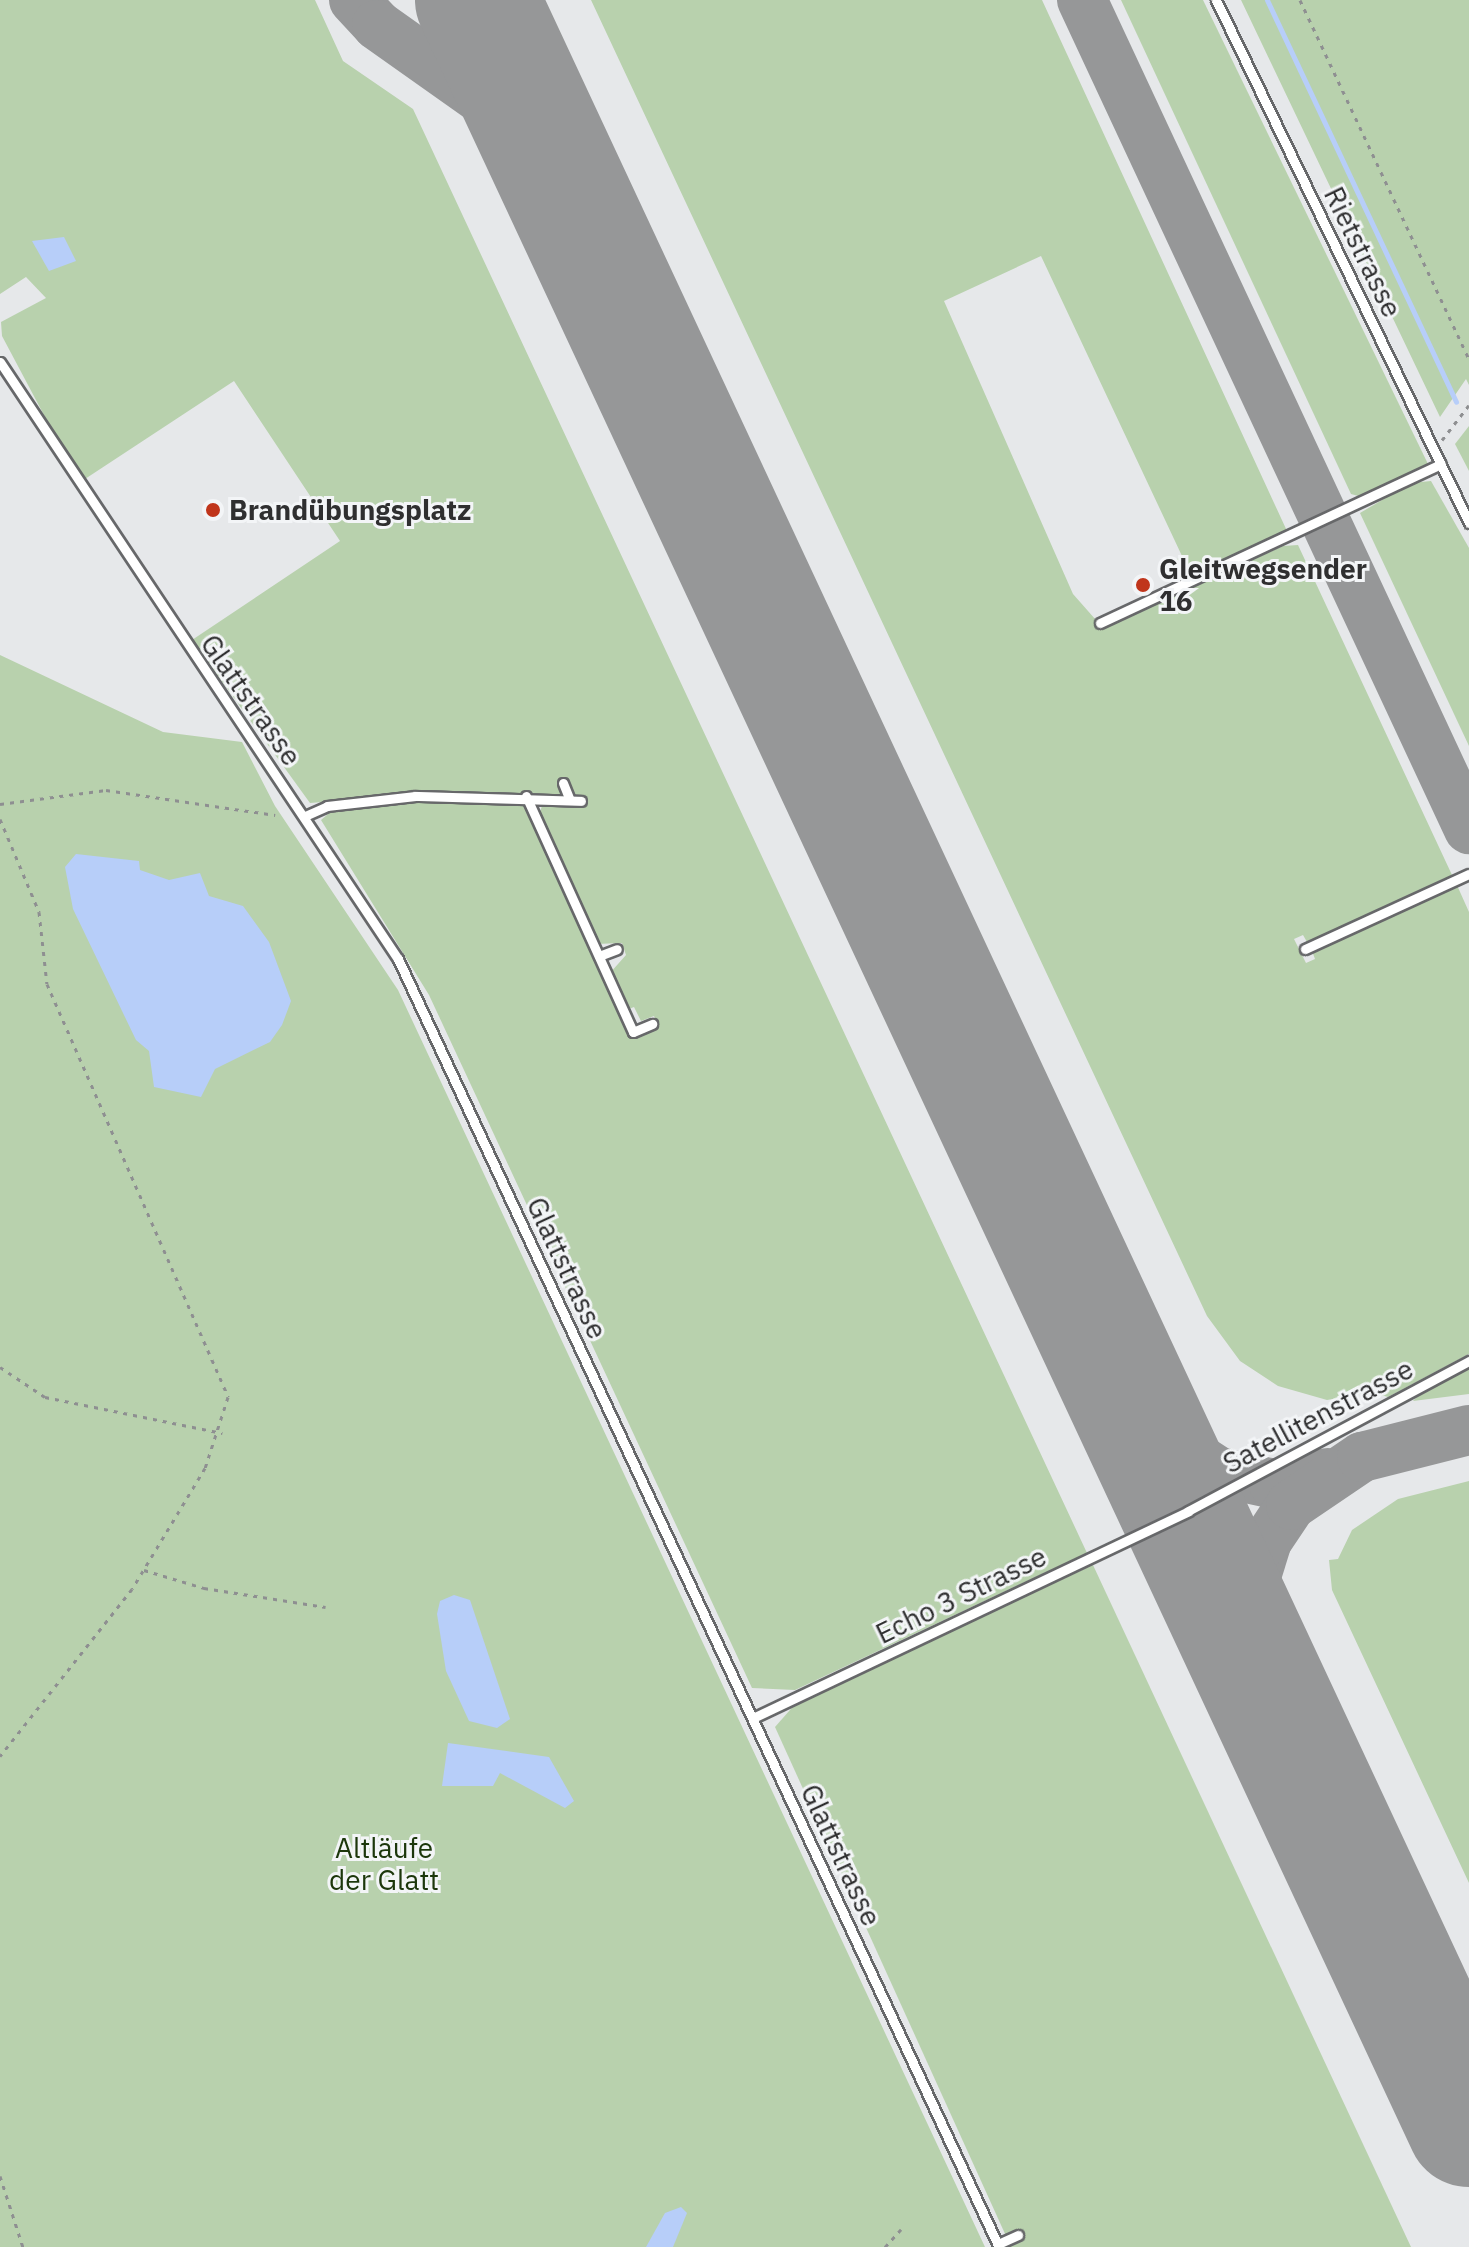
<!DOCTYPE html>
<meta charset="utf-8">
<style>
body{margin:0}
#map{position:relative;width:1469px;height:2247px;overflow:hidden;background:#e6e8ea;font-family:"IBM Plex Sans",sans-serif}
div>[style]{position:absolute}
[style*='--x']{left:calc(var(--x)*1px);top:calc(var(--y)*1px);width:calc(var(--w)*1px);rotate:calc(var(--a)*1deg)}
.green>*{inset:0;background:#b8d1ad}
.water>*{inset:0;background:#b7cef9}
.stream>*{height:5px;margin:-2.5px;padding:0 2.5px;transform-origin:2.5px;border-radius:2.5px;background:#b7cef9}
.taxiway>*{height:50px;margin:-25px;padding:0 25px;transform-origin:25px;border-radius:25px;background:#969798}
.runway>*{height:124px;margin:-62px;padding:0 62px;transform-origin:62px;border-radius:62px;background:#969798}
.path>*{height:3px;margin-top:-1.5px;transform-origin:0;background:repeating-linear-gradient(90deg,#8e8f91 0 4px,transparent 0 10px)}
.roads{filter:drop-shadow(2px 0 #67686a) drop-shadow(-2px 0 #67686a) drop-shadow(0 2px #67686a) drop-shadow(0 -2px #67686a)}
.service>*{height:9px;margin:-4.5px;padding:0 4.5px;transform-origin:4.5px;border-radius:4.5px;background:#fff}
.dots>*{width:22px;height:22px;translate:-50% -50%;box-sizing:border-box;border:4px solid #f3f5f7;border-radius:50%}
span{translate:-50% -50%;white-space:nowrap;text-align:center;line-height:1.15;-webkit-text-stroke:6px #f3f5f7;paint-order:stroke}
.street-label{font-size:28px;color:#2f2f30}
.poi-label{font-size:28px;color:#2f2f30;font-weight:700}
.left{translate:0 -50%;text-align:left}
.park-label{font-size:28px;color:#1c370b}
</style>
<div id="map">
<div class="green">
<i style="clip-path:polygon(0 0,315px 0,343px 61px,413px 109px,1087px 1553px,795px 1690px,752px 1688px,429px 995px,321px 820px,334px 809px,416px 801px,524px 805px,631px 1038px,658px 1026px,654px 1016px,641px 1021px,634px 1007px,626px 1010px,610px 973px,626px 955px,622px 943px,596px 944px,539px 816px,543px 802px,583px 805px,585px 799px,573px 796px,565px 778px,558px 781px,564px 795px,455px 791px,310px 803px,192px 640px,340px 541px,234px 381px,85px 479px,45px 417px,2px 336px,1px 322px,46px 298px,26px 277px,0 294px)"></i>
<i style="clip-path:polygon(591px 0,1042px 0,1287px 531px,1187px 580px,1169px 573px,1165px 567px,1182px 556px,1041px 256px,944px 301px,1073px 594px,1103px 628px,1283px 546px,1298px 545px,1452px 875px,1307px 942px,1303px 935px,1294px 939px,1306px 963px,1315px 959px,1312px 951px,1456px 883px,1469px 912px,1469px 1354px,1388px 1397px,1371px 1392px,1327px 1400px,1278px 1386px,1240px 1361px,1207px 1316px)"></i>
<i style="clip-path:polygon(1121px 0,1203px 0,1428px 464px,1362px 497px,1351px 494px)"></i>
<i style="clip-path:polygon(1241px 0,1469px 0,1469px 385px,1466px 379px,1440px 417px)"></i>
<i style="clip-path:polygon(1469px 426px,1469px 471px,1455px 444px)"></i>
<i style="clip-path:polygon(1431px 481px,1469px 548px,1469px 746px,1360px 513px,1411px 483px)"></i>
<i style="clip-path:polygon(0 655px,163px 732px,242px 742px,275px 806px,398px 990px,985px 2247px,0 2247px)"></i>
<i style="clip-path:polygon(1469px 1367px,1469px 1394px,1413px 1401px,1423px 1390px)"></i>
<i style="clip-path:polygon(1469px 1481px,1469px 1883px,1332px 1590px,1329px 1560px,1338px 1559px,1352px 1530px,1398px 1499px)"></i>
<i style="clip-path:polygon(1093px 1565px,1411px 2247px,1011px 2247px,775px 1727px,797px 1702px)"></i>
</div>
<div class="water">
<i style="clip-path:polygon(64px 237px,76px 261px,49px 271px,32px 241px)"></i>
<i style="clip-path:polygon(76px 854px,139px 861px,140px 870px,169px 880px,200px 873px,209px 896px,243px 906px,269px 942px,291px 1001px,282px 1025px,270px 1042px,215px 1069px,201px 1097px,154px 1087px,149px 1051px,136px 1040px,73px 909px,65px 867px)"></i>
<i style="clip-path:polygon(454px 1595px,470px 1600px,510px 1719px,497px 1728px,469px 1721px,446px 1671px,437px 1614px,440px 1601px)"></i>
<i style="clip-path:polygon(448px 1743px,549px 1757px,574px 1801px,565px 1808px,500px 1773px,493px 1786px,442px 1786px)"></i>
<i style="clip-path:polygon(681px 2207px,687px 2213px,673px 2247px,646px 2247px,665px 2213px)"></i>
</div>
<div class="stream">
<i style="--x:1267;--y:0;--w:444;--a:64.8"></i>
</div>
<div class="taxiway">
<i style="--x:354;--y:0;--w:34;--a:47"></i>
<i style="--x:377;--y:25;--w:180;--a:35.3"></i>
<i style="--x:524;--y:129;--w:50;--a:51.5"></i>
<i style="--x:480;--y:0;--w:43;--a:69.4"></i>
<i style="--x:1082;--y:0;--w:915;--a:64.98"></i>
<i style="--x:1124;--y:1387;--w:68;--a:49.8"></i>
<i style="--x:1168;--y:1439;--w:61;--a:32.9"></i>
<i style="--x:1219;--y:1472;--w:56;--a:12.3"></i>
<i style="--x:1274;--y:1484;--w:55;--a:-11.5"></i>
<i style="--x:1263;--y:1685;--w:49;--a:-102.9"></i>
<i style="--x:1252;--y:1637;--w:51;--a:-88.9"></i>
<i style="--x:1253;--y:1586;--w:47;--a:-72.7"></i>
<i style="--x:1267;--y:1541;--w:43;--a:-56.3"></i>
<i style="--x:1291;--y:1505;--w:86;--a:-34.1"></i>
<i style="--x:1362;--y:1457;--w:110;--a:-14.2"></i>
</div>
<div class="runway">
<i style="--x:477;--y:0;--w:2345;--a:64.98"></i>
</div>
<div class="path">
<i style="--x:1300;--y:0;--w:397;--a:64.8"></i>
<i style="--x:1442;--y:440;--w:44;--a:-52.4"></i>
<i style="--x:0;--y:804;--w:107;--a:-7.5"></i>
<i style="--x:106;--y:790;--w:171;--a:8.4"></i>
<i style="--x:0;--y:819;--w:101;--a:67.2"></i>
<i style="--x:39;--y:912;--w:72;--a:83.7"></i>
<i style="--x:47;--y:984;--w:451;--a:66.3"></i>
<i style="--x:228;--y:1397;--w:75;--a:107.9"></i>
<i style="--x:205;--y:1468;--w:141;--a:121.1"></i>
<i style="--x:132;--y:1589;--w:213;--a:128.3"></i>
<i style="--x:0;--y:1367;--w:54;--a:33.7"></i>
<i style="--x:45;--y:1397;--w:181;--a:11.5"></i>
<i style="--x:144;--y:1570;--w:63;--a:16.7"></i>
<i style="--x:204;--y:1588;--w:123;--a:8.9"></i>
<i style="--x:0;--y:2176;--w:75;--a:72.1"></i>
<i style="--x:885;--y:2247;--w:24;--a:-48"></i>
</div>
<div class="roads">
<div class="service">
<i style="--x:1216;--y:0;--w:581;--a:64.18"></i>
<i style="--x:0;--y:362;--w:718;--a:56.31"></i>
<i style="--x:398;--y:959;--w:1421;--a:64.99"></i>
<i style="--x:1100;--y:623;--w:376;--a:-25"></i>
<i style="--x:563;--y:783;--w:18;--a:68"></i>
<i style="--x:526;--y:796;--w:259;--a:65.6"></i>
<i style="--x:633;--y:1032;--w:21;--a:-23"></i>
<i style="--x:305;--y:816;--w:24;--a:-24"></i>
<i style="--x:327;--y:806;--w:89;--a:-6.5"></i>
<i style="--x:415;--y:796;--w:166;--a:1.7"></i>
<i style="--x:1305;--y:949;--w:180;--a:-24.6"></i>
<i style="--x:599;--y:956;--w:19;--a:-21"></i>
<i style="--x:753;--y:1718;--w:482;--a:-25.4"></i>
<i style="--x:1188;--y:1511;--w:319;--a:-28.1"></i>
<i style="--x:998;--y:2244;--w:22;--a:-24"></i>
</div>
</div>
<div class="dots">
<i style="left:213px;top:510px;background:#c0351b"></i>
<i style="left:1143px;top:585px;background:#c0351b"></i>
</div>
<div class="street-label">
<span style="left:1363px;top:252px;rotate:64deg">Rietstrasse</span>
<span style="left:251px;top:700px;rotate:55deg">Glattstrasse</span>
<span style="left:567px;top:1268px;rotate:65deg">Glattstrasse</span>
<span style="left:1318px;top:1416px;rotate:-28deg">Satellitenstrasse</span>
<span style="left:961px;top:1595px;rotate:-26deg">Echo 3 Strasse</span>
<span style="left:841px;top:1855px;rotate:65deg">Glattstrasse</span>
</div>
<div class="poi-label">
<span class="left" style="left:229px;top:510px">Brandübungsplatz</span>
<span class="left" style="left:1159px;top:585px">Gleitwegsender<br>16</span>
</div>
<div class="park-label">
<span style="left:384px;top:1864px">Altläufe<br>der Glatt</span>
</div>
</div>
